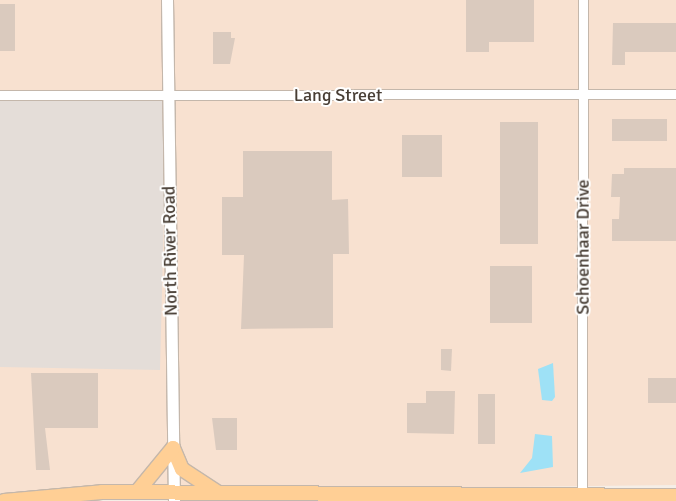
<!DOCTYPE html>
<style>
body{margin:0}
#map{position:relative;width:676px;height:501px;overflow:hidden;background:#f5eee7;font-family:Signika,sans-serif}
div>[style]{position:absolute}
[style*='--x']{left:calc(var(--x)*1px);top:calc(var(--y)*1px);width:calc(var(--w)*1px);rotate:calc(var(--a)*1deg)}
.commercial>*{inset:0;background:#f8e1d0}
.industrial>*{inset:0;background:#e4ddd8}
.water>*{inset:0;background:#9ee1f6}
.building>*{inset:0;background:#dacabe}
.roads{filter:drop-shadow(1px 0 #c4b7ab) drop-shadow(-1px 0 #c4b7ab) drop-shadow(0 1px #c4b7ab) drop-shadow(0 -1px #c4b7ab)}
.minor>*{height:9px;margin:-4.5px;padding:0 4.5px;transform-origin:4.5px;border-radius:4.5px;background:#fff}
.tertiary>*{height:11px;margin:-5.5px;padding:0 5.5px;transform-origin:5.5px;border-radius:5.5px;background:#fff}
.primary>*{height:14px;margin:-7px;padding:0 7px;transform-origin:7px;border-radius:7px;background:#ffcf95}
span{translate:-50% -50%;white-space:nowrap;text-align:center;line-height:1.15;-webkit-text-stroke:4px #fff;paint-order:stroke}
.street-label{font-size:18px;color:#483e35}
</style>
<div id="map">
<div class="commercial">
<i style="clip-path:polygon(0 0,676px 0,676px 485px,0 493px)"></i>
</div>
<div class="industrial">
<i style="clip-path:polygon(0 95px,167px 95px,160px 370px,0 367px)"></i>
</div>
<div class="water">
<i style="clip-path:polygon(553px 363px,555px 397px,552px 401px,542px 400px,538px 369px)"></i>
<i style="clip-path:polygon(535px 434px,552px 436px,553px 467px,520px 473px,532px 458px)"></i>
</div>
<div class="building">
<i style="clip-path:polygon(466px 0,534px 0,534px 42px,489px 42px,489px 52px,466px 52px)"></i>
<i style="clip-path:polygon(0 4px,15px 4px,15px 51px,0 51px)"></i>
<i style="clip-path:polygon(613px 23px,676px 23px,676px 52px,625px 52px,625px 65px,612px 65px)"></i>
<i style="clip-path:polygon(213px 32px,231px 32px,231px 38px,235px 38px,230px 64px,213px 64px)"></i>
<i style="clip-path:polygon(612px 119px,667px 119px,667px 141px,612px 141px)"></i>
<i style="clip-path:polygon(500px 122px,538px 122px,538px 244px,500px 244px)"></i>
<i style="clip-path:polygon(402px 135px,442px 135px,442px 177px,402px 177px)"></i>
<i style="clip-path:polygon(243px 151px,332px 151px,332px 200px,348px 199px,349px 254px,333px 254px,333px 328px,241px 329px,244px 255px,222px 255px,222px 197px,243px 197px)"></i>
<i style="clip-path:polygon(624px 168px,676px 168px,676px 241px,612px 241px,612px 219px,619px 219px,620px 197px,611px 197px,612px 174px,624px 174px)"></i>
<i style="clip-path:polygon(490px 266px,532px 266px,532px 323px,490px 323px)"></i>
<i style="clip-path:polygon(441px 349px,452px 349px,451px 371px,441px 370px)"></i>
<i style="clip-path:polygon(31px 373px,98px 373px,98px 428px,45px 428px,50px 470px,36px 470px)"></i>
<i style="clip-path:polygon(648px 378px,676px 378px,676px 403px,648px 403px)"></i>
<i style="clip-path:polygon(426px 391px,455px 391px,454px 434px,407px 433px,407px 403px,426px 403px)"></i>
<i style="clip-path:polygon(478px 394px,495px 394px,495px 444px,478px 444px)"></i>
<i style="clip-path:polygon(212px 418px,237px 418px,237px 450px,216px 450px)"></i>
</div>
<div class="roads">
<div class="minor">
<i style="--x:0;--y:95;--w:676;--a:-0.08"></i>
<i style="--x:582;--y:494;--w:494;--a:-89.9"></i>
</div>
<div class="tertiary">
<i style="--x:167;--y:0;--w:501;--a:89.2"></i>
</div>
<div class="primary">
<i style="--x:173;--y:448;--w:23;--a:67"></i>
<i style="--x:182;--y:469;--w:42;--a:33.3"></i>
<i style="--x:137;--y:492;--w:57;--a:-50.7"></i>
<i style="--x:4;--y:501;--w:98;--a:-5.2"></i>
<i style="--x:102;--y:492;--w:574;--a:0.4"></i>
</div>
</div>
<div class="street-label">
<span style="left:338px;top:95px">Lang Street</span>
<span style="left:583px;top:247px;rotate:-90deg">Schoenhaar Drive</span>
<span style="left:170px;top:251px;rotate:-91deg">North River Road</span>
</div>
</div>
